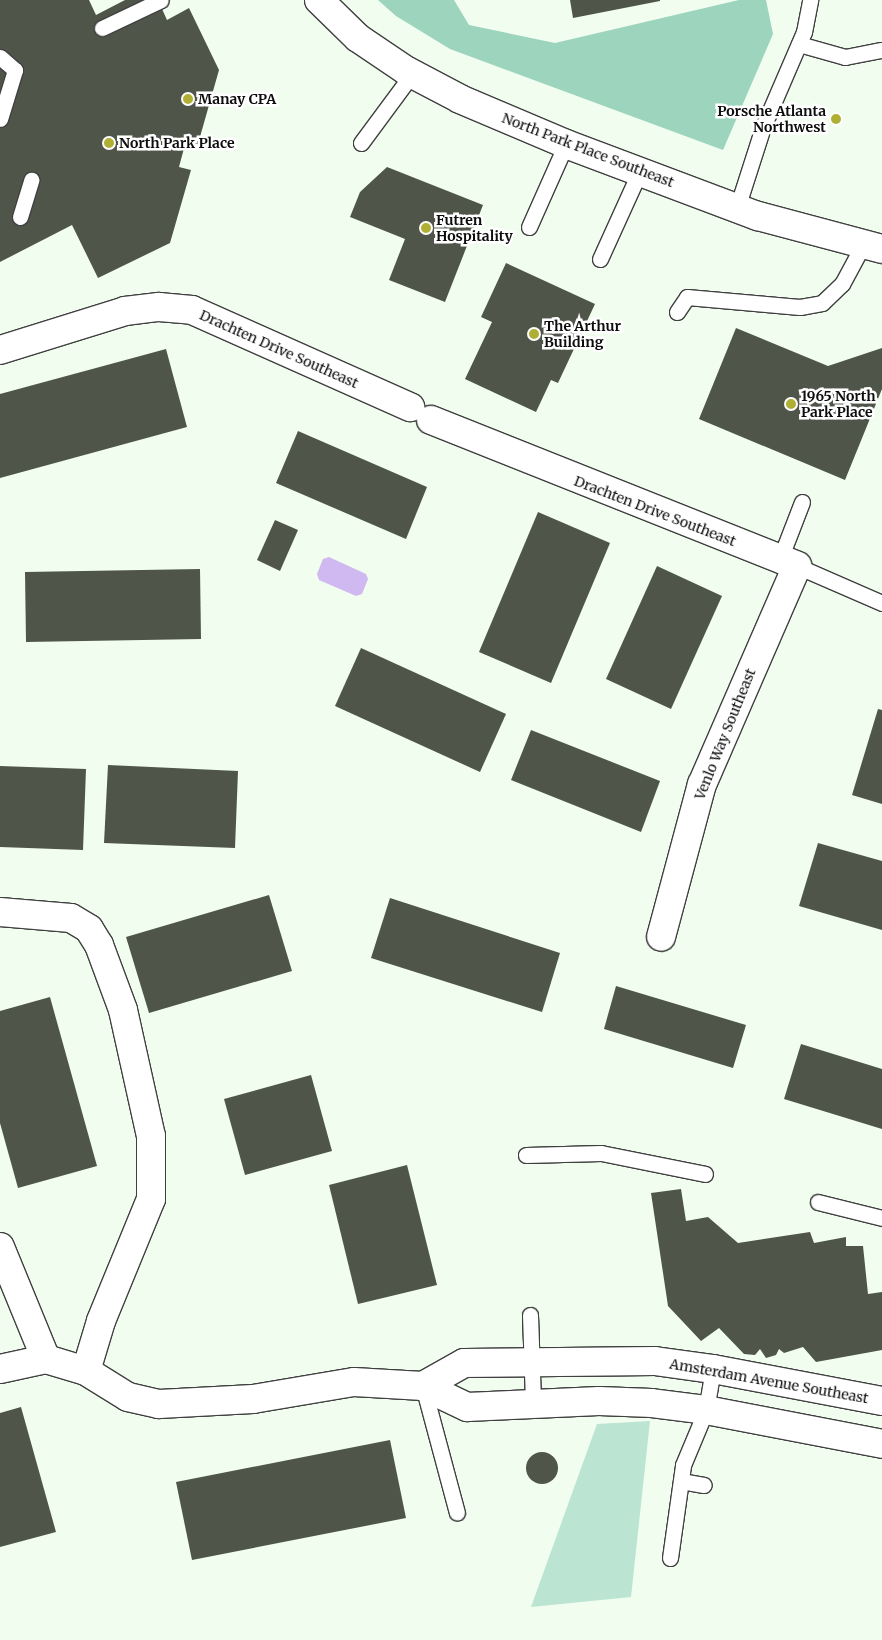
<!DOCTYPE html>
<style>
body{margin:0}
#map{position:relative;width:882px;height:1640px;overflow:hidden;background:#f1fdef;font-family:Merriweather,serif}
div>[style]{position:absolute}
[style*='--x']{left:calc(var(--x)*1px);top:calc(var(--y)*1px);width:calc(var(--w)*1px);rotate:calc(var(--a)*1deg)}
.green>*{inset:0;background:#bce4d2}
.forest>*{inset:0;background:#9cd4be}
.water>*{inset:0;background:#d0b8f0}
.building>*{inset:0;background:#50554a}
.round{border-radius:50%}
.roads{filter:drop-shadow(1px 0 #404040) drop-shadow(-1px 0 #404040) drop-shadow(0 1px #404040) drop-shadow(0 -1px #404040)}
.service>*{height:15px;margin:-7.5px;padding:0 7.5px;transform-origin:7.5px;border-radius:7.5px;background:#fff}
.minor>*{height:28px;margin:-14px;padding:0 14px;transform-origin:14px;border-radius:14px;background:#fff}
.tertiary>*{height:28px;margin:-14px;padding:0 14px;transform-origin:14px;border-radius:14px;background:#fff}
.dots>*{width:14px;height:14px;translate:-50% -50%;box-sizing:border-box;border:2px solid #fff;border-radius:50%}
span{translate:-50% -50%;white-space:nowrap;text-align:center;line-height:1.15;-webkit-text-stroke:5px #fff;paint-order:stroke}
.poi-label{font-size:14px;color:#0d0d0d;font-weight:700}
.left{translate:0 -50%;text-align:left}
.right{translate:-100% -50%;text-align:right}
.street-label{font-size:14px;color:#0d0d0d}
</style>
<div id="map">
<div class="green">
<i style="clip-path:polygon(650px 1421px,631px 1597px,531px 1607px,597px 1424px)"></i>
</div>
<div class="forest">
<i style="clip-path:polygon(378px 0,454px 0,469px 25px,555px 43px,739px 0,766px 0,773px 34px,723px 150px,450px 49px,396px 16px)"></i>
</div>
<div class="water">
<i style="clip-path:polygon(329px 557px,366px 574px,368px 579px,362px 594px,356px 596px,319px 580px,317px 574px,323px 559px)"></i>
</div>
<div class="building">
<i style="clip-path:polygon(0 0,89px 0,96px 15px,125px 0,158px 0,167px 20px,189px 8px,219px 70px,198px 144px,186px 141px,179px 167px,191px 170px,170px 243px,98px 278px,72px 225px,0 262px)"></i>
<i style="clip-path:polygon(570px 0,660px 0,660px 1px,573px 18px)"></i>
<i style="clip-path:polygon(387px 167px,483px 205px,445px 302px,389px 280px,405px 239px,350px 217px,360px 192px)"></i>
<i style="clip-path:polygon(506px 263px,595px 304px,558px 383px,551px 380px,536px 412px,465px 379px,492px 322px,481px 317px)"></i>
<i style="clip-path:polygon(736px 328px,828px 366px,882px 348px,882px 389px,845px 480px,699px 419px)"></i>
<i style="clip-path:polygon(166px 349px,187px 427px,0 478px,0 394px)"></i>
<i style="clip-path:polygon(298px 431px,427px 487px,406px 539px,276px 483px)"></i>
<i style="clip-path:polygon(538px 512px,610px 543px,551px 683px,479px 652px)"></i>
<i style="clip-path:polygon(275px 520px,298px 530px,280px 571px,257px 560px)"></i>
<i style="clip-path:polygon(657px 566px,722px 596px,671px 709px,606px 679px)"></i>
<i style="clip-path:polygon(200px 569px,201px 639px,26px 642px,25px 572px)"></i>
<i style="clip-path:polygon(361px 648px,506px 714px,480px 772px,335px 706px)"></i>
<i style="clip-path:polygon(878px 709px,882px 710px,882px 804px,852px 795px)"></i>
<i style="clip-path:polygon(531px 730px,660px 781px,641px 832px,511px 780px)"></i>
<i style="clip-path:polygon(108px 765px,238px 771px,235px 848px,104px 843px)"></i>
<i style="clip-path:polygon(0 766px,86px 769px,83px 850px,0 847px)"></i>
<i style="clip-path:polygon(818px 843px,882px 861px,882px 930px,799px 906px)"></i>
<i style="clip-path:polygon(269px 895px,292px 971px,149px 1013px,126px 937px)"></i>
<i style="clip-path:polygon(390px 898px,560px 953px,542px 1012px,371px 958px)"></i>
<i style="clip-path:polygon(616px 986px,746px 1025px,733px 1068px,604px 1029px)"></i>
<i style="clip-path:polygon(50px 997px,97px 1166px,18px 1188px,0 1123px,0 1011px)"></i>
<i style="clip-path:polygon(801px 1044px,882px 1069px,882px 1129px,784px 1099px)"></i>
<i style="clip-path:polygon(311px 1075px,332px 1151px,245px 1175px,224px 1099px)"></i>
<i style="clip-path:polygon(407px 1165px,437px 1285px,358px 1304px,329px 1185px)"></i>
<i style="clip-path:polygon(681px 1189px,686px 1221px,708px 1217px,738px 1243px,810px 1232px,814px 1243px,846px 1237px,846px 1246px,863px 1246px,868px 1294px,882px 1292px,882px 1350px,816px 1362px,803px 1347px,784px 1353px,779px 1349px,776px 1355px,766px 1358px,760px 1349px,755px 1355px,744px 1354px,719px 1328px,701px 1341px,668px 1306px,651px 1193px)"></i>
<i style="clip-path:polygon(21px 1407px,56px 1532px,0 1547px,0 1413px)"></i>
<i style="clip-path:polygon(390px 1440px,406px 1518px,192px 1560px,176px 1482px)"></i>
<i class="round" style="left:526px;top:1452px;width:32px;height:32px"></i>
</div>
<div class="roads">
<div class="service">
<i style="--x:102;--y:28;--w:65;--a:-25.4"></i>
<i style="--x:799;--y:44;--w:48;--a:15.8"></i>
<i style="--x:845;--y:57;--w:37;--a:-11"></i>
<i style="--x:0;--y:57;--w:20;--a:41"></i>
<i style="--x:15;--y:70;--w:51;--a:107"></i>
<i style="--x:361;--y:143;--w:86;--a:-53.5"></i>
<i style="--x:737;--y:208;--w:85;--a:-72.2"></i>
<i style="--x:763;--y:127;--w:103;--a:-66.7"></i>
<i style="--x:804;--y:32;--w:33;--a:-79"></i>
<i style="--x:20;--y:217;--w:39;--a:-73"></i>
<i style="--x:529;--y:227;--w:91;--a:-66"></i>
<i style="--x:600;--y:259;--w:97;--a:-65.6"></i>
<i style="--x:677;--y:312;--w:18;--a:-56"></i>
<i style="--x:687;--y:297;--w:113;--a:5.1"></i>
<i style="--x:800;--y:307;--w:22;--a:-10"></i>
<i style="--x:822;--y:303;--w:28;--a:-44"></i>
<i style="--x:842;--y:284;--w:44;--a:-61.7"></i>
<i style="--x:780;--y:559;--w:61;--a:-68.9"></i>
<i style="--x:797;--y:566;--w:93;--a:23.5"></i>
<i style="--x:526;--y:1155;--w:75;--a:-1.5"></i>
<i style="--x:601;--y:1153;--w:106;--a:11.4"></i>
<i style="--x:818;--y:1202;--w:66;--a:14"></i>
<i style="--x:530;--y:1315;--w:88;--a:88"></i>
<i style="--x:423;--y:1386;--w:131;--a:75"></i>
<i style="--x:681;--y:1481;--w:23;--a:10"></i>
<i style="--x:670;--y:1558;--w:94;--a:-82"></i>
<i style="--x:683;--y:1465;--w:60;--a:-67.3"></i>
<i style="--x:706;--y:1410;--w:42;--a:-80.3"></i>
</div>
<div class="minor">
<i style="--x:0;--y:350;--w:131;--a:-17.3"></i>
<i style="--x:125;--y:311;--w:34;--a:-7"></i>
<i style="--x:159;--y:307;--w:33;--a:5"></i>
<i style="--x:192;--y:310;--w:239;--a:24"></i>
<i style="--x:431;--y:420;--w:394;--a:21.7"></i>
<i style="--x:797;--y:566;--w:238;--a:113.5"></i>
<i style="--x:702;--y:784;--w:158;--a:105"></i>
<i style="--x:0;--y:912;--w:71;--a:4.8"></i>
<i style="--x:71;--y:918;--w:21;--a:31"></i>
<i style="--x:89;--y:929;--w:19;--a:58"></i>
<i style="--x:99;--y:945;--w:69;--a:69.7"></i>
<i style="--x:123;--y:1010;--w:129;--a:77.5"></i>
<i style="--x:151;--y:1136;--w:63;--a:90"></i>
<i style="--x:151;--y:1199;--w:132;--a:112.3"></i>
<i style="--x:101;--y:1321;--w:52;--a:106.7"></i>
<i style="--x:0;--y:1247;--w:121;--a:67.7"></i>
<i style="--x:0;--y:1369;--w:47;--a:-12.3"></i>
<i style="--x:46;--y:1359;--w:42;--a:16.7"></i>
<i style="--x:86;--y:1371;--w:49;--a:31.8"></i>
<i style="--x:128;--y:1397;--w:32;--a:13"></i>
<i style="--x:159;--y:1404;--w:94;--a:-3"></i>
<i style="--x:253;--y:1399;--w:102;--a:-9.6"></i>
<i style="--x:354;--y:1382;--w:69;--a:3.3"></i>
<i style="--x:423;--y:1386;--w:49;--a:25.5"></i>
<i style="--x:467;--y:1407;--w:132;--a:-2.6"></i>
<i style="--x:599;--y:1401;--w:53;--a:2.2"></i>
<i style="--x:652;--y:1403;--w:54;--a:7.4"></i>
<i style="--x:706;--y:1410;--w:179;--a:10.9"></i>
<i style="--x:423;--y:1386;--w:47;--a:-29.3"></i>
<i style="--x:464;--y:1363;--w:191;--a:-0.6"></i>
<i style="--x:655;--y:1361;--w:59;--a:7.9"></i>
<i style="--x:713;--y:1369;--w:172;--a:10.7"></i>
</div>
<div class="tertiary">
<i style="--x:319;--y:0;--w:54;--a:44.3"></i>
<i style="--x:358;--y:38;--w:59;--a:34"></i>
<i style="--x:407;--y:71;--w:60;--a:27.8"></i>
<i style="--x:460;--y:99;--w:115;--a:23"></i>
<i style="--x:566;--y:144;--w:205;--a:20.6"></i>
<i style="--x:758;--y:216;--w:128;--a:14.9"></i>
</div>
</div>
<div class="dots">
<i style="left:188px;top:99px;background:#aeaf33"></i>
<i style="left:836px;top:119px;background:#aeaf33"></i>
<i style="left:109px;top:143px;background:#aeaf33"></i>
<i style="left:426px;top:228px;background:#aeaf33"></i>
<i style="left:534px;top:334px;background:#aeaf33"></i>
<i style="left:791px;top:404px;background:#aeaf33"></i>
</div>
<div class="poi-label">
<span class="left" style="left:198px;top:99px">Manay CPA</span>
<span class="right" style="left:826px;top:119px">Porsche Atlanta<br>Northwest</span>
<span class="left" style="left:119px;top:143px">North Park Place</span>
<span class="left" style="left:436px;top:228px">Futren<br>Hospitality</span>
<span class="left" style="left:544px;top:334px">The Arthur<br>Building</span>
<span class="left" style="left:801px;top:404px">1965 North<br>Park Place</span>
</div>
<div class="street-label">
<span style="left:588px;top:150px;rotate:21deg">North Park Place Southeast</span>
<span style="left:279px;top:349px;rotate:24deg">Drachten Drive Southeast</span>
<span style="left:655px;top:511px;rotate:21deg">Drachten Drive Southeast</span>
<span style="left:725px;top:734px;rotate:-68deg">Venlo Way Southeast</span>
<span style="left:769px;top:1381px;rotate:10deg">Amsterdam Avenue Southeast</span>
</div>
</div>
